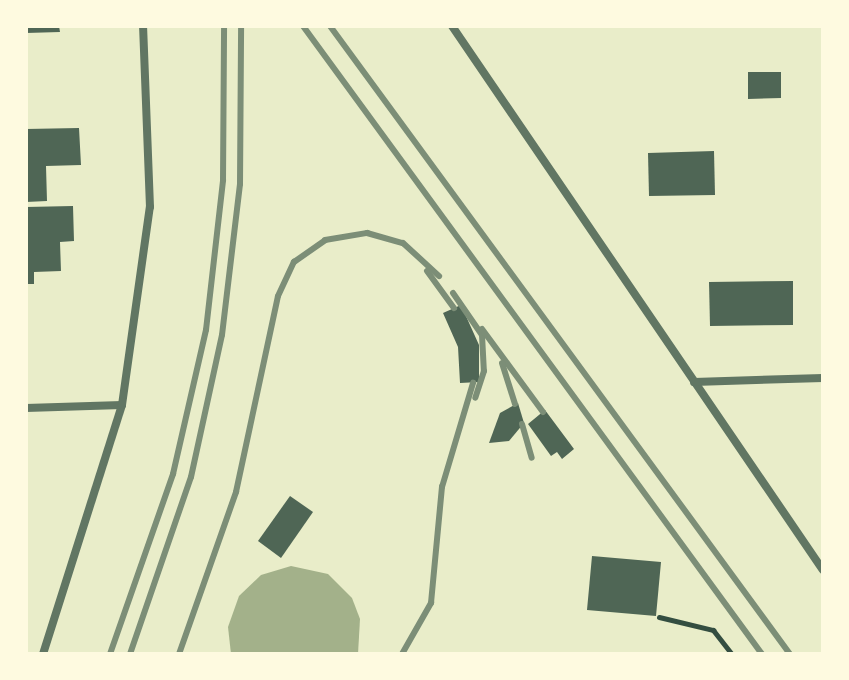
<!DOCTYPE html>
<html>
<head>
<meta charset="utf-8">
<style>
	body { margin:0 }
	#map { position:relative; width:849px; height:680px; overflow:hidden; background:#e9edc9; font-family:Rubik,sans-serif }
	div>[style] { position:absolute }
	.water>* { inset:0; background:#a3b18a }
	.building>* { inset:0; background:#4f6655 }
	.path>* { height:5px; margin:-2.5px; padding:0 2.5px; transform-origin:2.5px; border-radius:2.5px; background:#344e41 }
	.minor>* { height:8px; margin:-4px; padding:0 4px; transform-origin:4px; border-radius:4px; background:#617663 }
	.rail>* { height:6px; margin:-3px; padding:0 3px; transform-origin:3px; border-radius:3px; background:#7c8e77 }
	span { translate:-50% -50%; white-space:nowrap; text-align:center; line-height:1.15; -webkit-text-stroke:6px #fefae0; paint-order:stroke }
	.frame { position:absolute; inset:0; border:28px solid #fefae0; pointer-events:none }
</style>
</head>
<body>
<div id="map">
	<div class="water">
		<div style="clip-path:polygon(291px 566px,328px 574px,352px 598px,360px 619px,358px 654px,231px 654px,228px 627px,239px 596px,261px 575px)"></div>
	</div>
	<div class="building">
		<div style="clip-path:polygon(26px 26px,59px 26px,60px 32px,26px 33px)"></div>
		<div style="clip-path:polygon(748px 72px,781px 72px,781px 98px,748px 99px)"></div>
		<div style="clip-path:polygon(79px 128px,81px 165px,46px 166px,47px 201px,26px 202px,26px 129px)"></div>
		<div style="clip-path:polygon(714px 151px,715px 195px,649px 196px,648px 153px)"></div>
		<div style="clip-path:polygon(73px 206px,74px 241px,60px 242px,61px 271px,34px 272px,34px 284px,26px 284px,26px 207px)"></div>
		<div style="clip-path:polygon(793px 281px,793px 325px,710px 326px,709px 282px)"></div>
		<div style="clip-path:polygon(461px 305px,479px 345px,479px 382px,460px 383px,458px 347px,443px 313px)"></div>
		<div style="clip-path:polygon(518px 403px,524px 423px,509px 441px,489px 443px,500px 413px)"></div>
		<div style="clip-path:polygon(545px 410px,574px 449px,562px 459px,557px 452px,551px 456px,528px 424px)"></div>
		<div style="clip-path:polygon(290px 496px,313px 512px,281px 558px,258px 541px)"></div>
		<div style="clip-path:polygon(592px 556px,661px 562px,656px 616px,587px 610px)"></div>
	</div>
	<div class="path">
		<div style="left:659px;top:617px;width:56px;rotate:13.5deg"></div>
		<div style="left:713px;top:630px;width:31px;rotate:52deg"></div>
	</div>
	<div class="minor">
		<div style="left:452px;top:26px;width:658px;rotate:55.71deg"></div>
		<div style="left:694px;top:382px;width:129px;rotate:-1.8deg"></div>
		<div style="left:26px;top:408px;width:96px;rotate:-1.8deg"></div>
		<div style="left:43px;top:654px;width:261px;rotate:-72.4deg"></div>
		<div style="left:122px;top:405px;width:200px;rotate:-82deg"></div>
		<div style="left:150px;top:207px;width:181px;rotate:-92.2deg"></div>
	</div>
	<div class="rail">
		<div style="left:303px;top:26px;width:778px;rotate:53.84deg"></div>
		<div style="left:330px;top:26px;width:778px;rotate:53.78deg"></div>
		<div style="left:427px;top:271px;width:46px;rotate:53.9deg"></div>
		<div style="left:453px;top:293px;width:51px;rotate:55.4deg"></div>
		<div style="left:482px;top:335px;width:36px;rotate:87deg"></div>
		<div style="left:484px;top:371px;width:28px;rotate:108deg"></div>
		<div style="left:482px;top:329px;width:103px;rotate:53.7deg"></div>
		<div style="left:502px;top:363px;width:43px;rotate:72.4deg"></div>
		<div style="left:522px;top:424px;width:35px;rotate:74deg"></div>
		<div style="left:110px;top:654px;width:191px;rotate:-70.7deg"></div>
		<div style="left:173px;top:474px;width:148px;rotate:-77.1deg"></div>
		<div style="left:206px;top:330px;width:151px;rotate:-83.5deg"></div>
		<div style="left:223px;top:180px;width:154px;rotate:-89.6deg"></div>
		<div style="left:130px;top:654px;width:187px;rotate:-71deg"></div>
		<div style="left:191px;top:477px;width:145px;rotate:-77.7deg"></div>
		<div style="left:222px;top:335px;width:152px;rotate:-83.2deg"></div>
		<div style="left:240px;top:184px;width:158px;rotate:-89.6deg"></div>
		<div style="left:179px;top:654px;width:172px;rotate:-70.6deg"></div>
		<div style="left:236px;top:492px;width:200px;rotate:-77.9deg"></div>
		<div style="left:278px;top:296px;width:38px;rotate:-65deg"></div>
		<div style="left:294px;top:262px;width:38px;rotate:-35deg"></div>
		<div style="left:325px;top:240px;width:43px;rotate:-9.5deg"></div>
		<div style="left:367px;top:233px;width:37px;rotate:16deg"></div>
		<div style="left:403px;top:243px;width:49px;rotate:42.5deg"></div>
		<div style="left:402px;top:654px;width:59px;rotate:-60.4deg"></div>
		<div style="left:431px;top:603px;width:117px;rotate:-84.6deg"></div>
		<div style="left:442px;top:487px;width:109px;rotate:-73.4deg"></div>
	</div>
	<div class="frame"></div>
</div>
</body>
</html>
